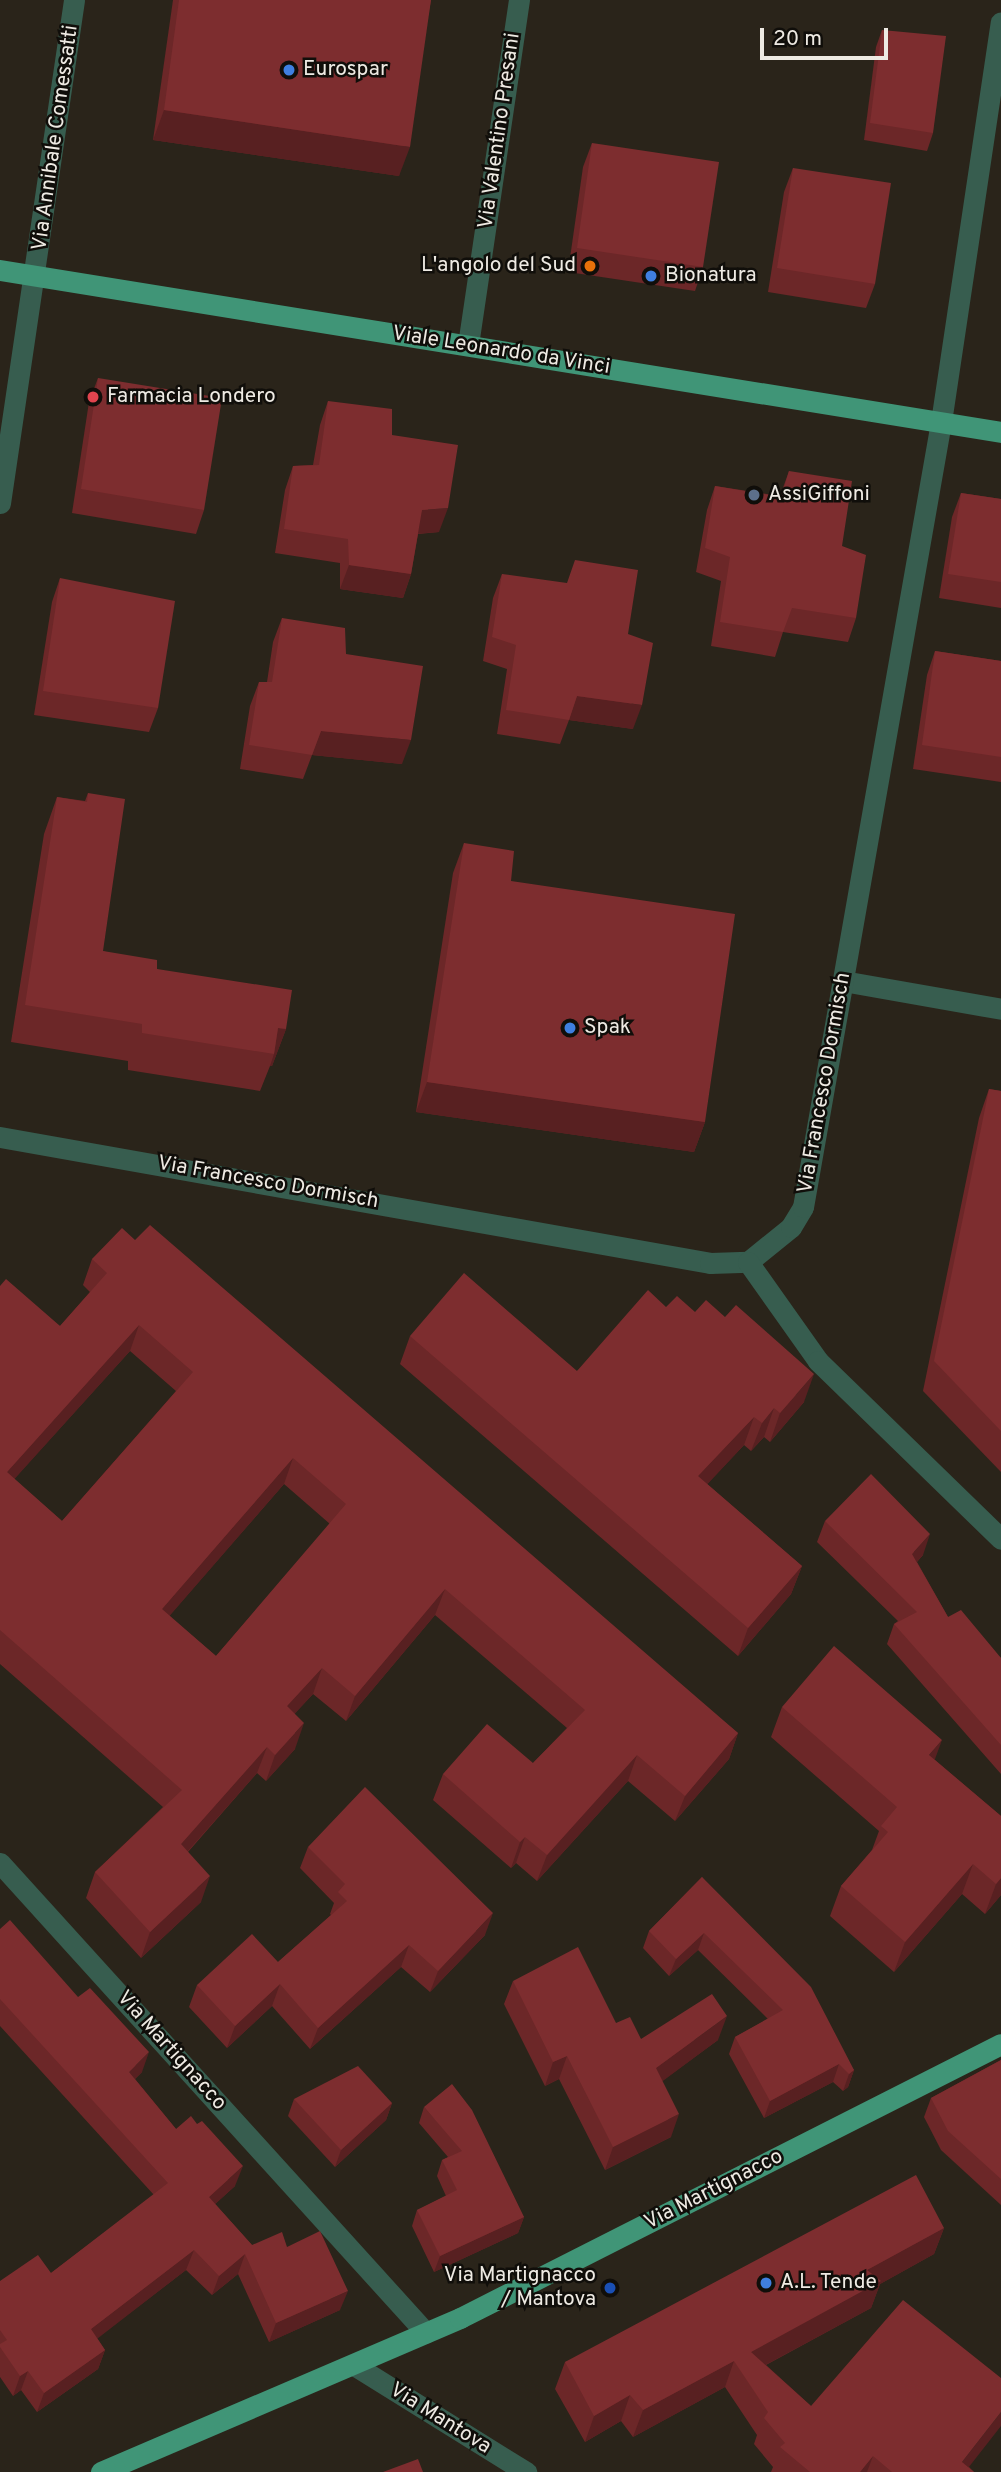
<!DOCTYPE html>
<html>
<head>
<meta charset="utf-8">
<style>
	body { margin:0 }
	#map { position:relative; width:1001px; height:2472px; overflow:hidden; background:#2a241a; font-family:Overpass,sans-serif }
	div>[style] { position:absolute }
	.minor>* { height:21px; margin:-10.5px; padding:0 10.5px; transform-origin:10.5px; border-radius:10.5px; background:#375d4f }
	.major>* { height:21px; margin:-10.5px; padding:0 10.5px; transform-origin:10.5px; border-radius:10.5px; background:#409577 }
	.wall>* { inset:0; background:#6c2728 }
	.shaded-wall>* { inset:0; background:#582021 }
	.building>* { inset:0; background:#7d2d2f }
	.dots>* { width:19px; height:19px; translate:-50% -50%; box-sizing:border-box; border:4px solid #100e0a; border-radius:50% }
	span { translate:-50% -50%; white-space:nowrap; text-align:center; line-height:1.15; -webkit-text-stroke:5px #100e0a; paint-order:stroke }
	.poi-label { font-size:21px; color:#eeeae3 }
	.left { translate:0 -50%; text-align:left }
	.right { translate:-100% -50%; text-align:right }
	.street-label { font-size:21px; color:#eeeae3 }
	.scale { position:absolute; left:760px; top:28px; width:128px; height:32px; box-sizing:border-box; border:4px solid #eeeae3; border-top:0; padding-left:9px; font-size:21px; line-height:24px; white-space:nowrap; color:#eeeae3; -webkit-text-stroke:5px #100e0a; paint-order:stroke }
</style>
</head>
<body>
<div id="map">
	<div class="minor">
		<div style="left:468px;top:345px;width:349px;rotate:-81.6deg"></div>
		<div style="left:0;top:503px;width:508px;rotate:-81.63deg"></div>
		<div style="left:843px;top:981px;width:160px;rotate:10deg"></div>
		<div style="left:0;top:1137px;width:721px;rotate:10.06deg"></div>
		<div style="left:710px;top:1263px;width:38px;rotate:-2deg"></div>
		<div style="left:748px;top:1262px;width:55px;rotate:-39.1deg"></div>
		<div style="left:791px;top:1227px;width:23px;rotate:-59deg"></div>
		<div style="left:803px;top:1207px;width:797px;rotate:-80.03deg"></div>
		<div style="left:941px;top:422px;width:404px;rotate:-81.5deg"></div>
		<div style="left:748px;top:1262px;width:121px;rotate:54.7deg"></div>
		<div style="left:818px;top:1361px;width:255px;rotate:44.2deg"></div>
		<div style="left:0;top:1863px;width:634px;rotate:47.81deg"></div>
		<div style="left:354px;top:2365px;width:203px;rotate:31.9deg"></div>
	</div>
	<div class="major">
		<div style="left:0;top:270px;width:1014px;rotate:9.19deg"></div>
		<div style="left:101px;top:2472px;width:391px;rotate:-23.2deg"></div>
		<div style="left:460px;top:2318px;width:606px;rotate:-26.86deg"></div>
	</div>
	<div class="wall">
		<div style="clip-path:polygon(173px 0,431px 0,399px 176px,153px 140px)"></div>
		<div style="clip-path:polygon(882px 30px,933px 133px,927px 151px,864px 140px,876px 47px)"></div>
		<div style="clip-path:polygon(592px 143px,703px 267px,695px 291px,568px 272px,583px 167px)"></div>
		<div style="clip-path:polygon(793px 168px,875px 284px,866px 308px,768px 292px,784px 192px)"></div>
		<div style="clip-path:polygon(98px 378px,204px 510px,196px 534px,72px 513px,89px 402px)"></div>
		<div style="clip-path:polygon(328px 401px,392px 435px,439px 532px,418px 534px,411px 574px,403px 598px,340px 589px,340px 563px,275px 553px,285px 490px,293px 466px,313px 465px,320px 425px)"></div>
		<div style="clip-path:polygon(789px 471px,842px 546px,856px 618px,848px 642px,783px 632px,775px 657px,711px 646px,721px 581px,696px 572px,707px 510px,715px 486px,780px 496px)"></div>
		<div style="clip-path:polygon(961px 493px,1001px 499px,1001px 608px,939px 598px,952px 517px)"></div>
		<div style="clip-path:polygon(502px 574px,628px 634px,633px 729px,569px 720px,560px 744px,497px 734px,507px 669px,483px 661px,493px 598px)"></div>
		<div style="clip-path:polygon(60px 578px,158px 708px,149px 732px,34px 715px,52px 602px)"></div>
		<div style="clip-path:polygon(282px 618px,346px 654px,402px 764px,312px 755px,303px 779px,240px 769px,250px 706px,259px 682px,267px 682px,273px 642px)"></div>
		<div style="clip-path:polygon(935px 651px,1001px 661px,1001px 782px,913px 769px,927px 675px)"></div>
		<div style="clip-path:polygon(88px 793px,103px 951px,157px 969px,286px 1029px,272px 1066px,270px 1066px,260px 1091px,128px 1070px,128px 1061px,11px 1042px,44px 834px,57px 797px,85px 801px)"></div>
		<div style="clip-path:polygon(464px 843px,511px 881px,705px 1122px,694px 1152px,416px 1112px,453px 873px)"></div>
		<div style="clip-path:polygon(989px 1089px,1001px 1091px,1001px 1472px,923px 1391px,979px 1118px)"></div>
		<div style="clip-path:polygon(evenodd,135px 1240px,738px 1733px,729px 1759px,675px 1821px,628px 1781px,537px 1881px,516px 1863px,511px 1868px,433px 1800px,443px 1774px,533px 1763px,567px 1728px,435px 1615px,346px 1721px,313px 1694px,295px 1713px,295px 1749px,266px 1781px,257px 1773px,188px 1852px,201px 1902px,141px 1958px,86px 1898px,95px 1872px,163px 1807px,0 1664px,0 1286px,60px 1326px,90px 1292px,83px 1285px,92px 1259px,135px 1240px,130px 1351px,176px 1391px,62px 1521px,14px 1479px,130px 1351px,135px 1240px,284px 1484px,330px 1524px,216px 1656px,169px 1616px,284px 1484px)"></div>
		<div style="clip-path:polygon(666px 1307px,695px 1312px,804px 1402px,770px 1442px,764px 1437px,751px 1451px,744px 1445px,707px 1484px,802px 1566px,791px 1594px,738px 1656px,400px 1364px,410px 1336px,577px 1371px)"></div>
		<div style="clip-path:polygon(825px 1521px,923px 1555px,917px 1562px,948px 1617px,1001px 1658px,1001px 1774px,887px 1644px,894px 1624px,898px 1621px,817px 1542px)"></div>
		<div style="clip-path:polygon(782px 1707px,935px 1760px,1001px 1816px,1001px 1895px,985px 1914px,962px 1894px,894px 1972px,830px 1916px,841px 1886px,872px 1850px,879px 1831px,771px 1737px)"></div>
		<div style="clip-path:polygon(308px 1847px,485px 1935px,430px 1992px,401px 1967px,310px 2049px,272px 2006px,227px 2048px,189px 2007px,197px 1985px,278px 1962px,331px 1915px,330px 1914px,334px 1903px,300px 1868px)"></div>
		<div style="clip-path:polygon(702px 1877px,854px 2070px,848px 2087px,843px 2091px,833px 2082px,764px 2118px,729px 2054px,735px 2037px,768px 2019px,698px 1950px,669px 1976px,643px 1948px,649px 1931px)"></div>
		<div style="clip-path:polygon(0 1929px,142px 2072px,135px 2079px,176px 2129px,235px 2186px,215px 2204px,252px 2245px,287px 2247px,340px 2310px,269px 2342px,238px 2274px,212px 2295px,186px 2270px,97px 2338px,105px 2350px,98px 2369px,37px 2412px,21px 2390px,13px 2396px,0 2377px,0 2281px,51px 2273px,154px 2195px,0 2026px)"></div>
		<div style="clip-path:polygon(513px 1981px,616px 2023px,641px 2039px,718px 2040px,662px 2081px,671px 2137px,605px 2170px,559px 2079px,545px 2086px,504px 2004px)"></div>
		<div style="clip-path:polygon(1001px 2060px,1001px 2205px,941px 2150px,924px 2117px,931px 2098px)"></div>
		<div style="clip-path:polygon(294px 2099px,392px 2103px,386px 2120px,335px 2167px,288px 2116px)"></div>
		<div style="clip-path:polygon(424px 2107px,524px 2217px,518px 2233px,434px 2272px,412px 2226px,417px 2210px,446px 2196px,437px 2176px,442px 2160px,448px 2157px,419px 2123px)"></div>
		<div style="clip-path:polygon(944px 2228px,934px 2254px,880px 2284px,871px 2308px,766px 2365px,811px 2406px,969px 2467px,974px 2472px,771px 2472px,773px 2467px,754px 2444px,757px 2435px,725px 2387px,633px 2437px,621px 2421px,585px 2442px,555px 2389px,565px 2362px)"></div>
	</div>
	<div class="shaded-wall">
		<div style="clip-path:polygon(164px 110px,410px 147px,399px 176px,153px 140px)"></div>
		<div style="clip-path:polygon(448px 508px,439px 532px,413px 534px,422px 510px)"></div>
		<div style="clip-path:polygon(349px 565px,411px 574px,403px 598px,340px 589px)"></div>
		<div style="clip-path:polygon(577px 696px,642px 705px,633px 729px,569px 720px)"></div>
		<div style="clip-path:polygon(321px 731px,411px 740px,402px 764px,312px 755px)"></div>
		<div style="clip-path:polygon(278px 1028px,286px 1029px,272px 1066px,270px 1066px,274px 1054px)"></div>
		<div style="clip-path:polygon(427px 1082px,705px 1122px,694px 1152px,416px 1112px)"></div>
		<div style="clip-path:polygon(139px 1325px,130px 1351px,0 1495px,7px 1472px)"></div>
		<div style="clip-path:polygon(814px 1374px,804px 1402px,770px 1442px,780px 1413px)"></div>
		<div style="clip-path:polygon(774px 1408px,764px 1437px,751px 1451px,762px 1423px)"></div>
		<div style="clip-path:polygon(754px 1417px,744px 1445px,688px 1505px,698px 1476px)"></div>
		<div style="clip-path:polygon(293px 1458px,284px 1484px,153px 1635px,162px 1609px)"></div>
		<div style="clip-path:polygon(930px 1534px,923px 1555px,905px 1575px,912px 1554px)"></div>
		<div style="clip-path:polygon(802px 1566px,791px 1594px,738px 1656px,748px 1628px)"></div>
		<div style="clip-path:polygon(445px 1589px,435px 1615px,346px 1721px,355px 1696px)"></div>
		<div style="clip-path:polygon(322px 1668px,313px 1694px,278px 1732px,287px 1706px)"></div>
		<div style="clip-path:polygon(304px 1723px,295px 1749px,266px 1781px,275px 1755px)"></div>
		<div style="clip-path:polygon(738px 1733px,729px 1759px,675px 1821px,685px 1796px)"></div>
		<div style="clip-path:polygon(942px 1740px,931px 1770px,929px 1755px)"></div>
		<div style="clip-path:polygon(267px 1747px,257px 1773px,171px 1870px,181px 1844px)"></div>
		<div style="clip-path:polygon(637px 1755px,628px 1781px,537px 1881px,547px 1855px)"></div>
		<div style="clip-path:polygon(525px 1837px,516px 1863px,511px 1868px,520px 1842px)"></div>
		<div style="clip-path:polygon(973px 1864px,962px 1894px,894px 1972px,905px 1942px)"></div>
		<div style="clip-path:polygon(210px 1876px,201px 1902px,141px 1958px,150px 1932px)"></div>
		<div style="clip-path:polygon(1001px 1878px,1001px 1895px,985px 1914px,996px 1884px)"></div>
		<div style="clip-path:polygon(493px 1913px,485px 1935px,430px 1992px,438px 1971px)"></div>
		<div style="clip-path:polygon(704px 1933px,698px 1950px,669px 1976px,676px 1959px)"></div>
		<div style="clip-path:polygon(409px 1945px,401px 1967px,310px 2049px,318px 2028px)"></div>
		<div style="clip-path:polygon(280px 1984px,272px 2006px,227px 2048px,235px 2026px)"></div>
		<div style="clip-path:polygon(727px 2016px,718px 2040px,648px 2092px,656px 2068px)"></div>
		<div style="clip-path:polygon(149px 2052px,142px 2072px,121px 2091px,129px 2072px)"></div>
		<div style="clip-path:polygon(567px 2056px,559px 2079px,545px 2086px,553px 2062px)"></div>
		<div style="clip-path:polygon(839px 2064px,833px 2082px,764px 2118px,770px 2101px)"></div>
		<div style="clip-path:polygon(854px 2070px,848px 2087px,843px 2091px,849px 2074px)"></div>
		<div style="clip-path:polygon(392px 2103px,386px 2120px,335px 2167px,341px 2150px)"></div>
		<div style="clip-path:polygon(679px 2114px,671px 2137px,605px 2170px,613px 2147px)"></div>
		<div style="clip-path:polygon(243px 2166px,235px 2186px,202px 2216px,209px 2197px)"></div>
		<div style="clip-path:polygon(524px 2217px,518px 2233px,434px 2272px,440px 2256px)"></div>
		<div style="clip-path:polygon(944px 2228px,934px 2254px,880px 2284px,871px 2308px,745px 2376px,751px 2352px,867px 2270px)"></div>
		<div style="clip-path:polygon(194px 2250px,186px 2270px,84px 2349px,91px 2329px)"></div>
		<div style="clip-path:polygon(245px 2254px,238px 2274px,212px 2295px,219px 2276px)"></div>
		<div style="clip-path:polygon(348px 2291px,340px 2310px,269px 2342px,276px 2323px)"></div>
		<div style="clip-path:polygon(105px 2350px,98px 2369px,37px 2412px,44px 2393px)"></div>
		<div style="clip-path:polygon(734px 2361px,725px 2387px,633px 2437px,643px 2410px)"></div>
		<div style="clip-path:polygon(28px 2371px,21px 2390px,13px 2396px,20px 2376px)"></div>
		<div style="clip-path:polygon(630px 2395px,621px 2421px,585px 2442px,594px 2416px)"></div>
		<div style="clip-path:polygon(1001px 2412px,1001px 2426px,965px 2472px,962px 2462px)"></div>
		<div style="clip-path:polygon(873px 2456px,867px 2472px,860px 2472px)"></div>
	</div>
	<div class="building">
		<div style="clip-path:polygon(179px 0,431px 0,410px 147px,164px 110px)"></div>
		<div style="clip-path:polygon(882px 30px,946px 36px,933px 133px,870px 123px)"></div>
		<div style="clip-path:polygon(592px 143px,719px 162px,703px 267px,577px 248px)"></div>
		<div style="clip-path:polygon(793px 168px,891px 183px,875px 284px,777px 268px)"></div>
		<div style="clip-path:polygon(98px 378px,222px 398px,204px 510px,81px 489px)"></div>
		<div style="clip-path:polygon(328px 401px,392px 409px,392px 435px,458px 445px,448px 508px,422px 510px,411px 574px,349px 565px,348px 539px,284px 529px,293px 466px,319px 465px)"></div>
		<div style="clip-path:polygon(789px 471px,852px 481px,842px 546px,866px 555px,856px 618px,792px 608px,783px 632px,720px 622px,730px 557px,705px 548px,715px 486px,781px 497px)"></div>
		<div style="clip-path:polygon(961px 493px,1001px 499px,1001px 582px,948px 574px)"></div>
		<div style="clip-path:polygon(575px 560px,638px 570px,628px 634px,653px 643px,642px 705px,577px 696px,569px 720px,506px 710px,516px 645px,492px 637px,502px 574px,567px 583px)"></div>
		<div style="clip-path:polygon(60px 578px,175px 601px,158px 708px,43px 691px)"></div>
		<div style="clip-path:polygon(282px 618px,345px 628px,346px 654px,423px 666px,411px 740px,321px 731px,312px 755px,249px 745px,259px 682px,272px 682px)"></div>
		<div style="clip-path:polygon(935px 651px,1001px 661px,1001px 757px,922px 745px)"></div>
		<div style="clip-path:polygon(88px 793px,125px 799px,103px 951px,157px 960px,157px 969px,292px 990px,286px 1029px,278px 1028px,274px 1054px,142px 1033px,142px 1024px,25px 1005px,57px 797px,87px 802px)"></div>
		<div style="clip-path:polygon(464px 843px,514px 851px,511px 881px,735px 914px,705px 1122px,427px 1082px)"></div>
		<div style="clip-path:polygon(989px 1089px,1001px 1091px,1001px 1431px,934px 1361px)"></div>
		<div style="clip-path:polygon(evenodd,150px 1225px,738px 1733px,685px 1796px,637px 1755px,547px 1855px,525px 1837px,520px 1842px,443px 1774px,487px 1724px,533px 1763px,585px 1710px,445px 1589px,355px 1696px,322px 1668px,287px 1706px,304px 1723px,275px 1755px,267px 1747px,181px 1844px,210px 1876px,150px 1932px,95px 1872px,182px 1790px,0 1630px,0 1286px,6px 1279px,60px 1326px,107px 1273px,92px 1259px,122px 1228px,135px 1240px,150px 1225px,139px 1325px,193px 1372px,62px 1521px,7px 1472px,139px 1325px,150px 1225px,293px 1458px,346px 1504px,216px 1656px,162px 1609px,293px 1458px)"></div>
		<div style="clip-path:polygon(464px 1273px,577px 1371px,648px 1290px,666px 1307px,677px 1296px,695px 1312px,706px 1300px,725px 1317px,736px 1305px,814px 1374px,780px 1413px,774px 1408px,762px 1423px,754px 1417px,698px 1476px,802px 1566px,748px 1628px,410px 1336px)"></div>
		<div style="clip-path:polygon(871px 1474px,930px 1534px,912px 1554px,948px 1617px,961px 1610px,1001px 1658px,1001px 1745px,894px 1624px,917px 1612px,825px 1521px)"></div>
		<div style="clip-path:polygon(834px 1646px,942px 1740px,929px 1755px,1001px 1816px,1001px 1878px,996px 1884px,973px 1864px,905px 1942px,841px 1886px,888px 1832px,881px 1826px,897px 1807px,782px 1707px)"></div>
		<div style="clip-path:polygon(365px 1787px,493px 1913px,438px 1971px,409px 1945px,318px 2028px,280px 1984px,235px 2026px,197px 1985px,252px 1934px,278px 1962px,347px 1901px,338px 1892px,345px 1884px,308px 1847px)"></div>
		<div style="clip-path:polygon(702px 1877px,811px 1987px,854px 2070px,849px 2074px,839px 2064px,770px 2101px,735px 2037px,783px 2010px,704px 1933px,676px 1959px,649px 1931px)"></div>
		<div style="clip-path:polygon(10px 1920px,78px 1997px,90px 1988px,149px 2052px,129px 2072px,176px 2129px,191px 2116px,197px 2124px,202px 2121px,243px 2166px,209px 2197px,252px 2245px,282px 2232px,287px 2247px,320px 2231px,348px 2291px,276px 2323px,245px 2254px,219px 2276px,194px 2250px,91px 2329px,105px 2350px,44px 2393px,28px 2371px,20px 2376px,0 2347px,0 2344px,7px 2340px,0 2330px,0 2281px,38px 2255px,51px 2273px,168px 2183px,0 1999px,0 1929px)"></div>
		<div style="clip-path:polygon(578px 1947px,616px 2023px,630px 2017px,641px 2039px,712px 1994px,727px 2016px,656px 2068px,679px 2114px,613px 2147px,567px 2056px,553px 2062px,513px 1981px)"></div>
		<div style="clip-path:polygon(1001px 2060px,1001px 2179px,948px 2131px,931px 2098px)"></div>
		<div style="clip-path:polygon(358px 2066px,392px 2103px,341px 2150px,294px 2099px)"></div>
		<div style="clip-path:polygon(452px 2084px,472px 2110px,524px 2217px,440px 2256px,417px 2210px,457px 2190px,442px 2160px,462px 2151px,424px 2107px)"></div>
		<div style="clip-path:polygon(916px 2175px,944px 2228px,867px 2270px,881px 2281px,751px 2352px,811px 2406px,903px 2300px,1001px 2378px,1001px 2412px,962px 2462px,974px 2472px,892px 2472px,873px 2456px,860px 2472px,810px 2472px,780px 2447px,785px 2443px,764px 2418px,768px 2412px,734px 2361px,643px 2410px,630px 2395px,594px 2416px,565px 2362px)"></div>
		<div style="clip-path:polygon(418px 2459px,423px 2472px,383px 2472px)"></div>
	</div>
	<div class="dots">
		<div style="left:289px;top:70px;background:#3f7fe0"></div>
		<div style="left:590px;top:266px;background:#e8710a"></div>
		<div style="left:651px;top:276px;background:#3f7fe0"></div>
		<div style="left:93px;top:397px;background:#e0444e"></div>
		<div style="left:754px;top:495px;background:#5c6f8a"></div>
		<div style="left:570px;top:1028px;background:#3f7fe0"></div>
		<div style="left:766px;top:2283px;background:#3f7fe0"></div>
		<div style="left:610px;top:2288px;background:#1a4fb4"></div>
	</div>
	<div class="poi-label">
		<span class="left" style="left:303px;top:70px">Eurospar</span>
		<span class="right" style="left:576px;top:266px">L'angolo del Sud</span>
		<span class="left" style="left:665px;top:276px">Bionatura</span>
		<span class="left" style="left:107px;top:397px">Farmacia Londero</span>
		<span class="left" style="left:768px;top:495px">AssiGiffoni</span>
		<span class="left" style="left:584px;top:1028px">Spak</span>
		<span class="right" style="left:596px;top:2288px">Via Martignacco<br>/ Mantova</span>
		<span class="left" style="left:780px;top:2283px">A.L. Tende</span>
	</div>
	<div class="street-label">
		<span style="left:500px;top:131px;rotate:-82deg">Via Valentino Presani</span>
		<span style="left:56px;top:138px;rotate:-82deg">Via Annibale Comessatti</span>
		<span style="left:501px;top:351px;rotate:9deg">Viale Leonardo da Vinci</span>
		<span style="left:825px;top:1083px;rotate:-80deg">Via Francesco Dormisch</span>
		<span style="left:268px;top:1183px;rotate:10deg">Via Francesco Dormisch</span>
		<span style="left:171px;top:2051px;rotate:48deg">Via Martignacco</span>
		<span style="left:714px;top:2190px;rotate:-27deg">Via Martignacco</span>
		<span style="left:440px;top:2419px;rotate:32deg">Via Mantova</span>
	</div>
	<div class="scale">20 m</div>
</div>
</body>
</html>
